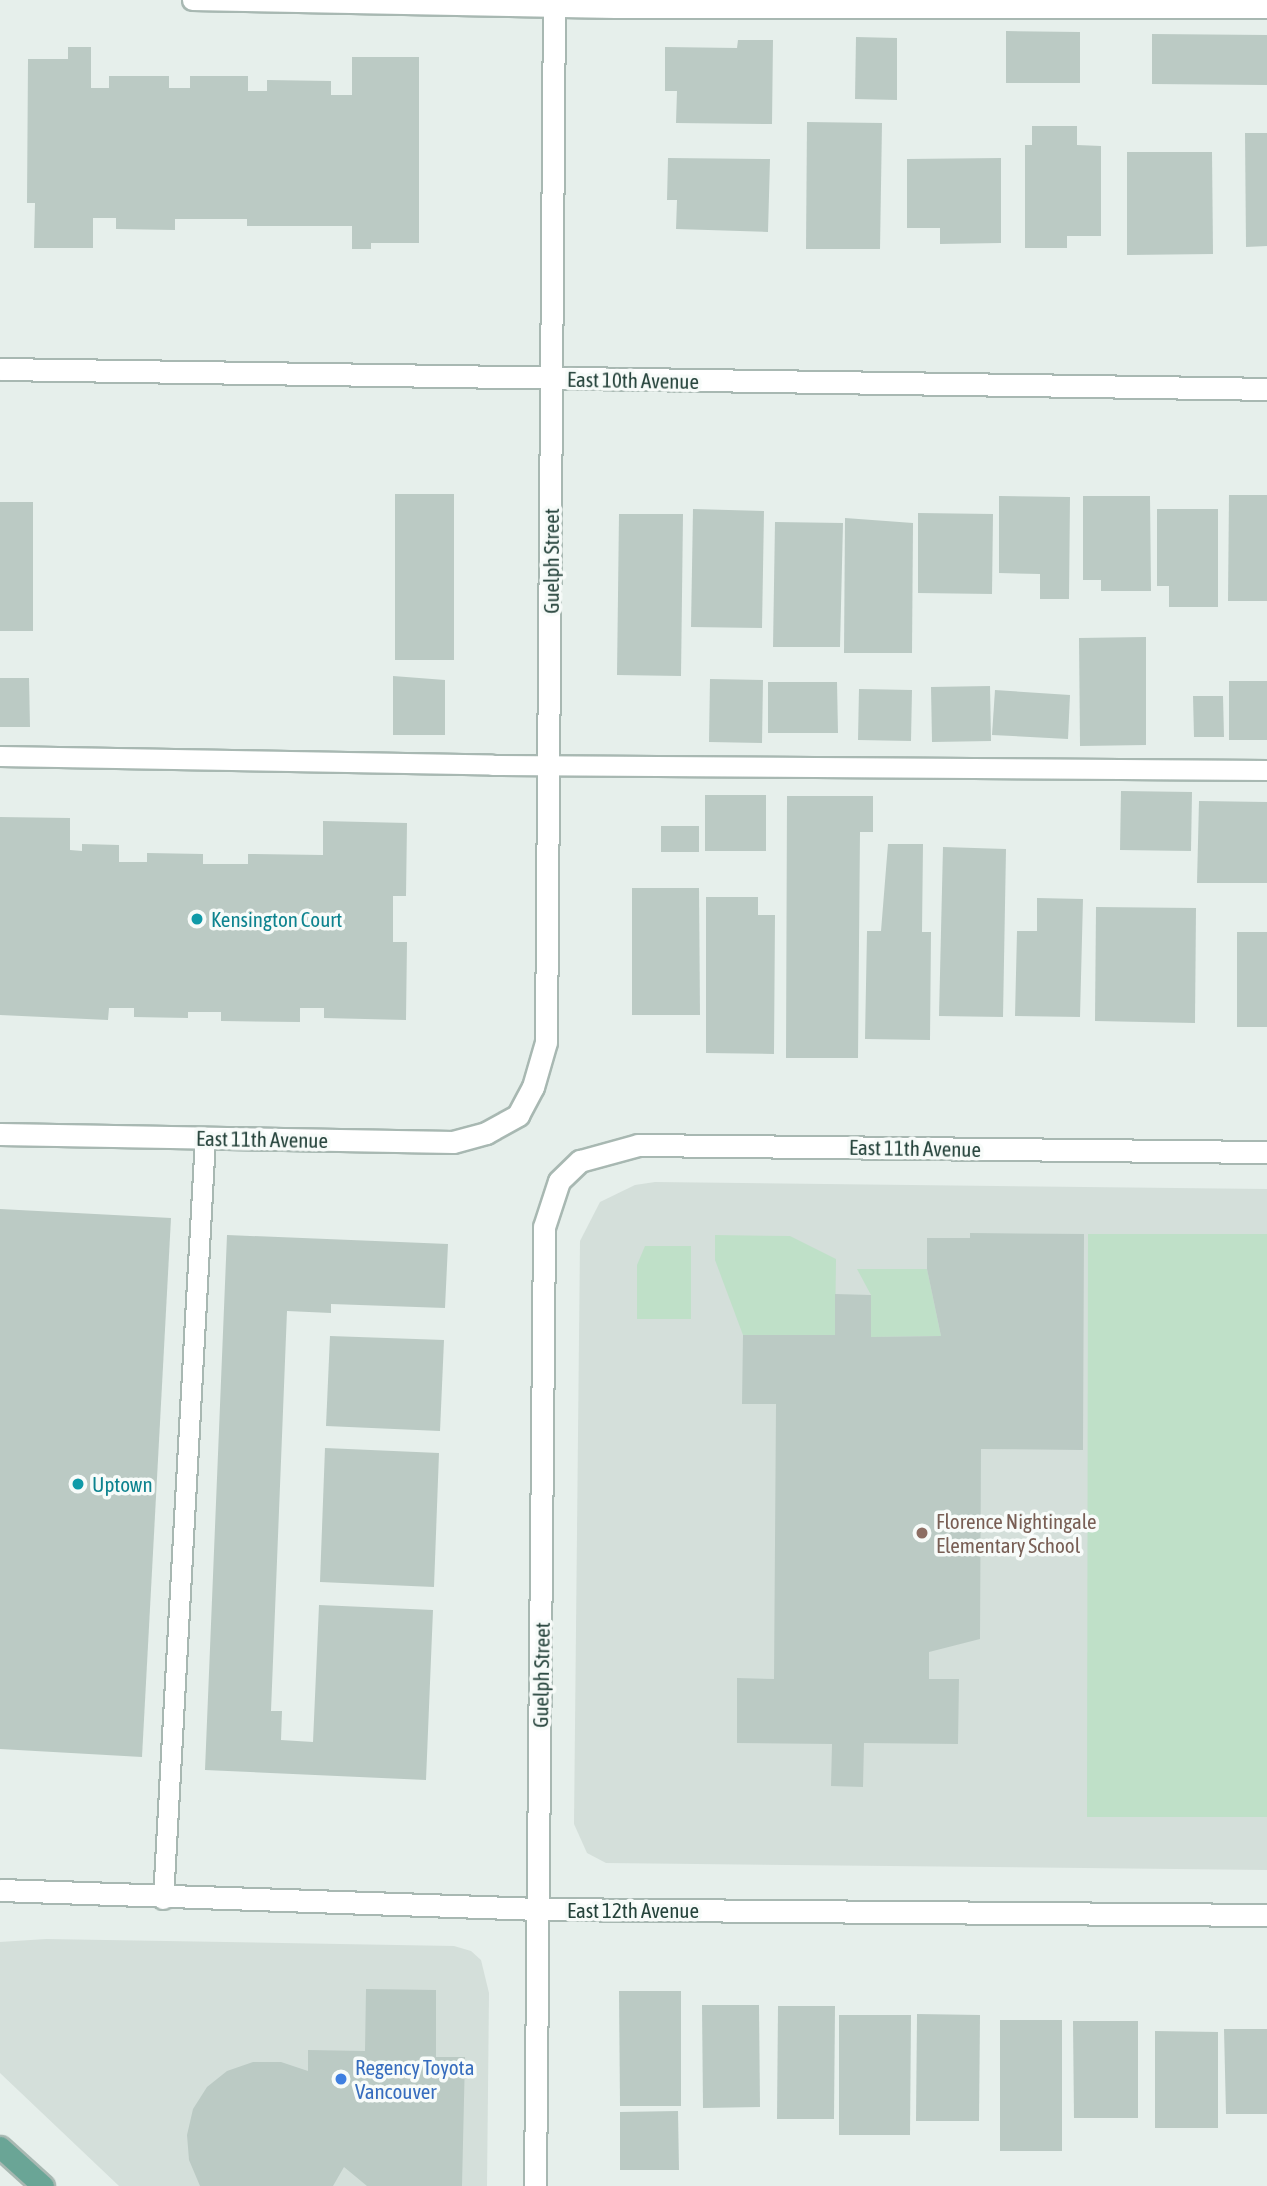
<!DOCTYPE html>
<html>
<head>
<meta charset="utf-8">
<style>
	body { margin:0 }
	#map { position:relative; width:1267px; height:2186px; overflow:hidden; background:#e6efeb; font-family:"Asap Condensed",sans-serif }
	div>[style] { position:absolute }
	.built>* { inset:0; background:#d4dfda }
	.green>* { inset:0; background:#bfe0c8 }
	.building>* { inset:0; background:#bbcac4 }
	.roads { filter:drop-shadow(2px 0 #a8b8b2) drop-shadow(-2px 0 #a8b8b2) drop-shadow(0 2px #a8b8b2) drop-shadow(0 -2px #a8b8b2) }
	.lane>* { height:19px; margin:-9.5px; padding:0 9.5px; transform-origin:9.5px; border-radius:9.5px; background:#fff }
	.street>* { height:21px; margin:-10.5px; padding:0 10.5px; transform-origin:10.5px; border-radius:10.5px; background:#fff }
	.secondary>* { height:21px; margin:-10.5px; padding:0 10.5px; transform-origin:10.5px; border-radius:10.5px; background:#fff }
	.primary>* { height:21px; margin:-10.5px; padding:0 10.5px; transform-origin:10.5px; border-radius:10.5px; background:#6aa596 }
	.dots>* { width:19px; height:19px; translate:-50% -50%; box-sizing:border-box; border:4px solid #f7fbf9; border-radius:50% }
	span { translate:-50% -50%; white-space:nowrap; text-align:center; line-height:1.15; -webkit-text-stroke:7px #f7fbf9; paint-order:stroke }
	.street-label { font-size:21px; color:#24423a }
	.culture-label { font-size:21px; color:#0d838f }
	.left { translate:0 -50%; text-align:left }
	.education-label { font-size:21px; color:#785e54 }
	.shop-label { font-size:21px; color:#366cbe }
</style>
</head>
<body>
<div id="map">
	<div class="built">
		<div style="clip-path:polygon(655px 1182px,1267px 1189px,1267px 1870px,606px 1863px,587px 1853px,574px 1824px,580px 1241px,600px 1202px,635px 1185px)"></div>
		<div style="clip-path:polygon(46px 1939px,454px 1946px,471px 1951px,481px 1960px,489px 1993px,487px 2186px,119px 2186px,0 2073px,0 1942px)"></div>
	</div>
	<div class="green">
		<div style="clip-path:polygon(1088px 1234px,1267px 1234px,1267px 1817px,1087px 1817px)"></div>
		<div style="clip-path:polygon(715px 1235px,790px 1236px,836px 1259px,835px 1335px,743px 1335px,715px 1260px)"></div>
		<div style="clip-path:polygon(645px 1246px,691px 1246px,691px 1319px,637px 1319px,637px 1265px)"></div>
		<div style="clip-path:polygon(857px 1269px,927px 1269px,941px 1336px,871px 1337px,871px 1295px)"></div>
	</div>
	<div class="building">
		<div style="clip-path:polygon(1006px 31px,1080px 32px,1080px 83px,1006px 83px)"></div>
		<div style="clip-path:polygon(1152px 34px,1267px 35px,1267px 85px,1152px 84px)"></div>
		<div style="clip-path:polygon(856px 37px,897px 38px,897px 100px,855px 99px)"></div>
		<div style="clip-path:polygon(738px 40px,773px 40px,772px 124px,676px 123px,677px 91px,665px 91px,665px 47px,737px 48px)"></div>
		<div style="clip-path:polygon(68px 47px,91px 47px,91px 88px,109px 88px,109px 76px,169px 76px,169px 88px,190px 88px,190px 76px,248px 76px,248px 91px,267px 91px,267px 80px,331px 81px,331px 95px,352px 95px,352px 57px,419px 57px,419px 243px,371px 243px,371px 249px,352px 249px,352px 226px,247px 226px,247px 219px,175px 219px,175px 230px,116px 229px,116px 218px,93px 218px,93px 248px,34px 248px,35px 203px,27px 203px,28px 59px,68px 59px)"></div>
		<div style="clip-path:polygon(807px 122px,882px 123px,880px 249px,806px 249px)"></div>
		<div style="clip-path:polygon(1032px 126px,1077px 126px,1077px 145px,1101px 146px,1101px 236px,1067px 236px,1067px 248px,1025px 248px,1025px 145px,1032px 145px)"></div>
		<div style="clip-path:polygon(1245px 133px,1267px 133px,1267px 246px,1246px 247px)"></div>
		<div style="clip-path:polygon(1127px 152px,1212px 152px,1213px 254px,1127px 255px)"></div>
		<div style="clip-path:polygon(668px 158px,770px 159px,768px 232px,676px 229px,677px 200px,667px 200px)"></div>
		<div style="clip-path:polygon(1001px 158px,1001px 243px,940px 244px,940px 228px,907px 228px,907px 159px)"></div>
		<div style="clip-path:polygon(395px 494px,454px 494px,454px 660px,395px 660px)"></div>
		<div style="clip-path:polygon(1229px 495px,1267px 495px,1267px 601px,1228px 601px)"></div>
		<div style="clip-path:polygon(999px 496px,1070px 497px,1069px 599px,1040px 599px,1040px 574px,999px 573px)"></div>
		<div style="clip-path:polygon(1083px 496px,1150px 496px,1151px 591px,1101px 591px,1101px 580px,1083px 580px)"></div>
		<div style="clip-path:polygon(0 502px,33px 502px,33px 631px,0 631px)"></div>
		<div style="clip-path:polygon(693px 509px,764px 511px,762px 628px,691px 627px)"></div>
		<div style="clip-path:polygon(1157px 509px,1218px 509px,1218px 607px,1169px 607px,1169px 586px,1157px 586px)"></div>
		<div style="clip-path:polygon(918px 513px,993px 514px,992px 594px,918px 593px)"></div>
		<div style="clip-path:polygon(619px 514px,683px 514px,681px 676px,617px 675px)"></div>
		<div style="clip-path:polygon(845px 518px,913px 523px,912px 653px,844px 653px)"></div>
		<div style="clip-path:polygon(775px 522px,843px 523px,840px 647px,773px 647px)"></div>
		<div style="clip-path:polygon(1146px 637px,1146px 745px,1080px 746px,1079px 638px)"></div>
		<div style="clip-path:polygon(393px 676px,445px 680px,445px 735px,393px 735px)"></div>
		<div style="clip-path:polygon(0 678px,29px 678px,30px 727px,0 727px)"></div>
		<div style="clip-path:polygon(710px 679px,763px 680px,762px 743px,709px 742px)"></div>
		<div style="clip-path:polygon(1229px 681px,1267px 681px,1267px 740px,1229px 740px)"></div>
		<div style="clip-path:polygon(768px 682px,837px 682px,838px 733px,768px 733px)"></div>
		<div style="clip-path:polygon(990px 686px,991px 741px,932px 742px,931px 687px)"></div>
		<div style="clip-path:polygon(859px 689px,912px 690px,911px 741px,858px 740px)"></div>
		<div style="clip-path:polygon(995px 690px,1070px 695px,1068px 739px,992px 735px)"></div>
		<div style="clip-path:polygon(1193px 696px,1223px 696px,1224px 737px,1194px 737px)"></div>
		<div style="clip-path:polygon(1121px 791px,1192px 792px,1191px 851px,1120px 850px)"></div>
		<div style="clip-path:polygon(705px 795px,766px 795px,766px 851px,705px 851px)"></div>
		<div style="clip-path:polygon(787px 796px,873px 796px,873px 832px,860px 832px,858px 1058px,786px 1058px)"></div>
		<div style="clip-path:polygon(1199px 801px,1267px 802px,1267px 883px,1197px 883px)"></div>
		<div style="clip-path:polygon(0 817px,70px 818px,70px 850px,82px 851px,82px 844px,119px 845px,119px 862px,147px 862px,147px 853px,203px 854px,203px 864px,248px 864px,248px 854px,323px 855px,323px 821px,407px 823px,406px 896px,393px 896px,393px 942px,407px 942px,406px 1020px,324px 1018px,324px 1008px,300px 1008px,300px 1022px,221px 1021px,221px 1012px,188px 1012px,188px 1018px,134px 1017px,134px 1008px,109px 1008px,108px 1020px,0 1015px)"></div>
		<div style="clip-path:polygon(661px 826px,699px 826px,699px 852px,661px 852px)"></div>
		<div style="clip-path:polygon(888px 844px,923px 844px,922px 932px,931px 932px,930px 1040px,865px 1039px,867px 931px,881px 931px)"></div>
		<div style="clip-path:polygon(943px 847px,1006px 849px,1003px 1017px,939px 1016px)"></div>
		<div style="clip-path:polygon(632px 888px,699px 888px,700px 1015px,632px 1015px)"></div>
		<div style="clip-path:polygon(706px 897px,758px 897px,758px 915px,775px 915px,774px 1054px,706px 1053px)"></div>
		<div style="clip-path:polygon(1037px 898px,1083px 899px,1080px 1017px,1015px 1016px,1017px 931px,1037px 931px)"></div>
		<div style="clip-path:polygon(1096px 907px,1196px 908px,1195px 1023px,1095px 1021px)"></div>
		<div style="clip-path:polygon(1237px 932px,1267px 932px,1267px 1027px,1237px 1027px)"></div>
		<div style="clip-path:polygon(0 1209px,171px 1218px,142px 1757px,0 1749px)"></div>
		<div style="clip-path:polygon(970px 1233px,1084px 1234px,1083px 1450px,981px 1449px,980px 1639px,929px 1652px,929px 1679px,959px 1679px,958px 1744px,864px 1743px,863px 1787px,831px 1786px,832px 1744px,737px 1743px,737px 1678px,774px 1679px,776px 1404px,742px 1404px,743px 1335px,835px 1335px,835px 1294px,871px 1295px,871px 1337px,941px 1336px,927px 1269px,927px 1238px,970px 1238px)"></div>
		<div style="clip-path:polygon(227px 1235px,448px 1244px,445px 1308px,331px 1304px,331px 1313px,287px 1311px,271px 1711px,282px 1711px,281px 1740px,313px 1742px,319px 1605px,433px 1610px,426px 1780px,205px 1770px)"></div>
		<div style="clip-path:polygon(330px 1336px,444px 1340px,440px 1431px,326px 1426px)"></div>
		<div style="clip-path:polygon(325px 1448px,439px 1453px,434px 1587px,320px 1582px)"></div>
		<div style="clip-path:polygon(366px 1989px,436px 1990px,436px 2057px,465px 2057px,462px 2186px,367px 2186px,344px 2167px,333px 2186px,200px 2186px,189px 2160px,187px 2135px,193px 2109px,207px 2087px,227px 2071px,253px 2062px,281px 2062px,308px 2071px,308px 2050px,365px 2051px)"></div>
		<div style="clip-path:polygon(619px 1991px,681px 1991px,681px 2106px,620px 2106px)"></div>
		<div style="clip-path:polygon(702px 2005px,759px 2005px,760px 2107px,703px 2108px)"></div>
		<div style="clip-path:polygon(778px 2006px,835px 2006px,834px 2119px,777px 2119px)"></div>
		<div style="clip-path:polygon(917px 2014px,980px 2015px,979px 2121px,916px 2121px)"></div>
		<div style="clip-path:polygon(839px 2015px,911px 2015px,910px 2135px,839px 2135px)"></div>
		<div style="clip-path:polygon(1000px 2020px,1062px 2020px,1062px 2151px,1000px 2151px)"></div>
		<div style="clip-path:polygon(1073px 2021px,1138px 2021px,1138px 2118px,1074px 2118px)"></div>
		<div style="clip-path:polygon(1224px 2029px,1267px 2029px,1267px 2114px,1226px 2114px)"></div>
		<div style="clip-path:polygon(1155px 2031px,1218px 2032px,1218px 2128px,1155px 2128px)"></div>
		<div style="clip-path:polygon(678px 2111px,679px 2170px,620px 2170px,620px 2112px)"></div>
	</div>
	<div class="roads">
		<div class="lane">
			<div style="left:192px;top:0;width:423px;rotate:1.1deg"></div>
			<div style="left:615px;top:8px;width:652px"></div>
			<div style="left:0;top:756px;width:492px;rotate:1deg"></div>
			<div style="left:492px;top:765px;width:775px;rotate:0.37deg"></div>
			<div style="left:163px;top:1899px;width:762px;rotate:-86.84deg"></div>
		</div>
		<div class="street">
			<div style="left:0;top:369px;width:1267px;rotate:0.9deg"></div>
			<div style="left:0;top:1134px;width:453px;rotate:1deg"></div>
			<div style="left:453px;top:1142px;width:34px;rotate:-15deg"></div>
			<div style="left:486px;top:1133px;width:37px;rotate:-29deg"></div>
			<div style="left:518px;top:1115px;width:32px;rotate:-62deg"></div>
			<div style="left:533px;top:1087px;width:47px;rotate:-73.9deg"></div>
			<div style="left:546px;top:1042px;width:1042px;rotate:-89.56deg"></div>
			<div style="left:535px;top:2186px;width:959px;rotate:-89.46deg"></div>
			<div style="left:544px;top:1227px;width:48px;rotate:-71.9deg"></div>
			<div style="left:559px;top:1181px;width:29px;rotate:-44deg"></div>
			<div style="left:580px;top:1161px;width:60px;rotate:-15.4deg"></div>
			<div style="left:638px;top:1145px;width:629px;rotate:0.64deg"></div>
		</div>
		<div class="secondary">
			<div style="left:0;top:1890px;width:539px;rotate:2.02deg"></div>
			<div style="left:539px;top:1909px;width:728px;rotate:0.47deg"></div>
		</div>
		<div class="primary">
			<div style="left:0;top:2147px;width:58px;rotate:42.2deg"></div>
		</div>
	</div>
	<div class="dots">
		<div style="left:197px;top:919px;background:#0f9aa8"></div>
		<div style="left:78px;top:1484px;background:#0f9aa8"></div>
		<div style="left:922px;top:1533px;background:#8d6e63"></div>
		<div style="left:341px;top:2079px;background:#3f7fe0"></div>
	</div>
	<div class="street-label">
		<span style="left:633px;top:380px;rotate:1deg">East 10th Avenue</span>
		<span style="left:551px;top:561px;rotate:-90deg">Guelph Street</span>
		<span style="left:262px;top:1139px;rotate:1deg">East 11th Avenue</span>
		<span style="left:915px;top:1148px;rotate:1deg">East 11th Avenue</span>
		<span style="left:541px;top:1675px;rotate:-89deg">Guelph Street</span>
		<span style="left:633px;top:1910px">East 12th Avenue</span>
	</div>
	<div class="culture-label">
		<span class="left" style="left:211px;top:919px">Kensington Court</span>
		<span class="left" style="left:92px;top:1484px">Uptown</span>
	</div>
	<div class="education-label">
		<span class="left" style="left:936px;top:1533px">Florence Nightingale<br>Elementary School</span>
	</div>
	<div class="shop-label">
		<span class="left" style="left:355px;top:2079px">Regency Toyota<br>Vancouver</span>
	</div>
</div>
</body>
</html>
